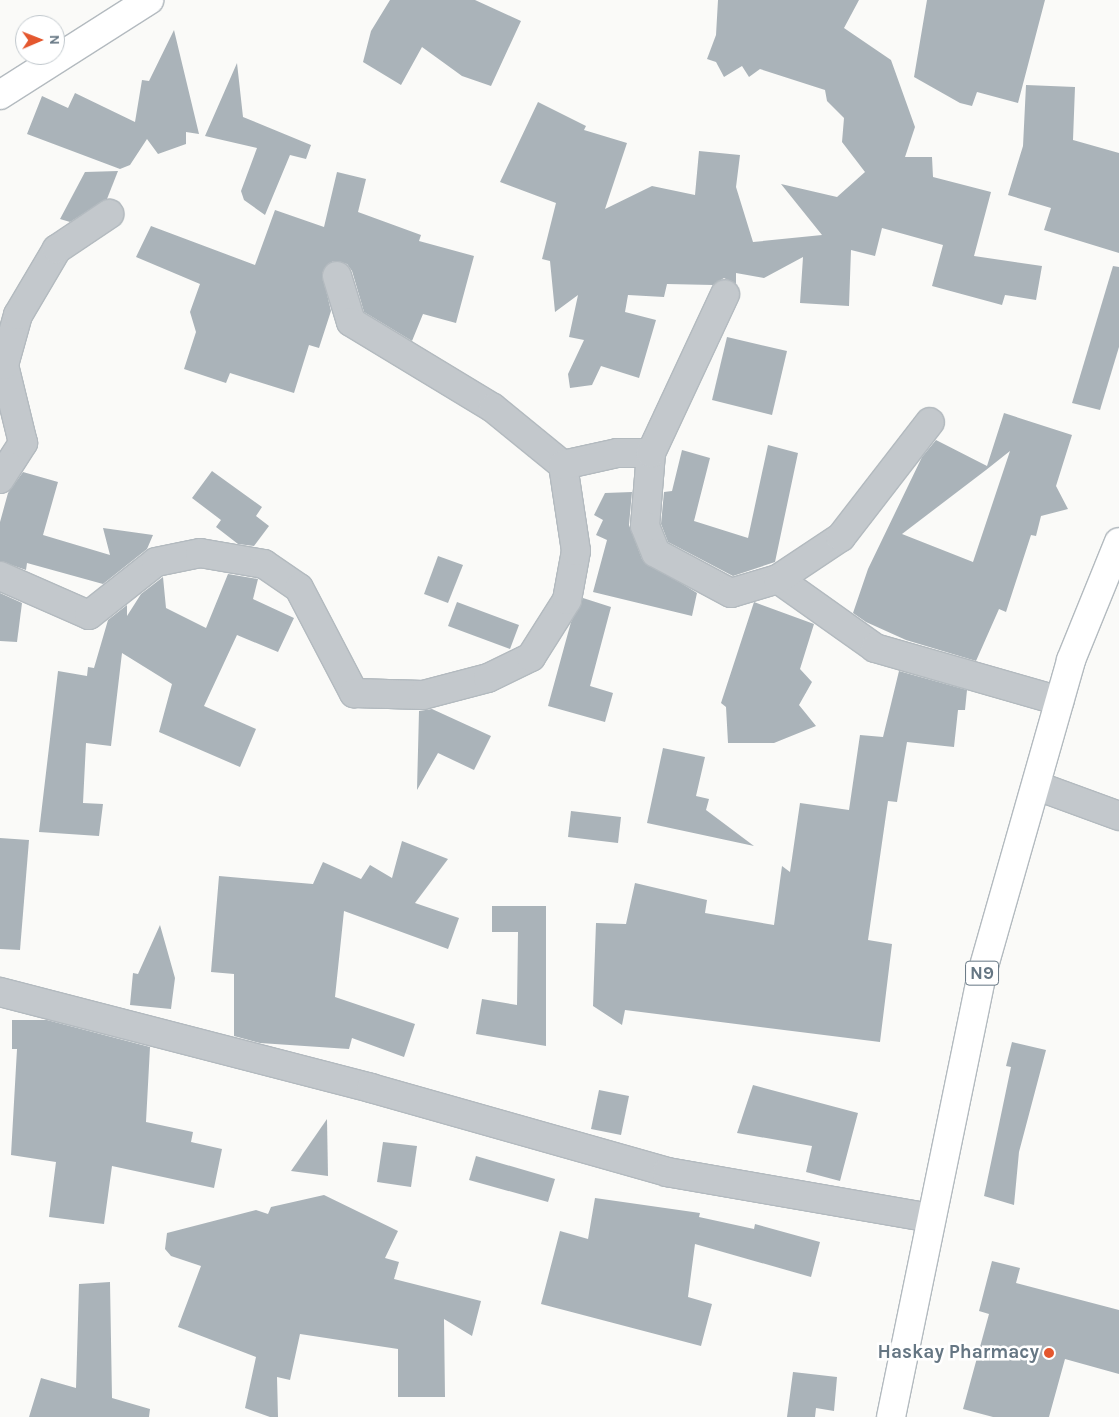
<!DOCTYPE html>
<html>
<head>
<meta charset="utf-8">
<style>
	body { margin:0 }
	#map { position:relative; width:1119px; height:1417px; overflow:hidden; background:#fafaf8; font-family:Karla,sans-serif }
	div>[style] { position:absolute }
	.building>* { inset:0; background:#aab3b9 }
	.roads { filter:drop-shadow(1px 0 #b3babf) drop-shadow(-1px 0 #b3babf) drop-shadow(0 1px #b3babf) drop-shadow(0 -1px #b3babf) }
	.street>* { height:28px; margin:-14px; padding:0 14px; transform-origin:14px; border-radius:14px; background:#c3c8cc }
	.secondary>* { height:28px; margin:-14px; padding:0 14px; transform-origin:14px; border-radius:14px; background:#fff }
	.highway>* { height:28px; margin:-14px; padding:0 14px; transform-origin:14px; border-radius:14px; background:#fff }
	.dots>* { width:14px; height:14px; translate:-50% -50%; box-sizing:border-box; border:2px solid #fff; border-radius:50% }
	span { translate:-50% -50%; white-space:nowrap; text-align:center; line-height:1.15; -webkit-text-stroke:5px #fff; paint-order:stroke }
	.shield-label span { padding:1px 4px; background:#fff; border:1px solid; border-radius:4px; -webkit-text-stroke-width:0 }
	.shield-label { font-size:18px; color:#657683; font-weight:700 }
	.poi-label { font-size:19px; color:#657683; font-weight:700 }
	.right { translate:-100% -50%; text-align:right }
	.north { position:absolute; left:15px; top:15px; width:50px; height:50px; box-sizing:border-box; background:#fff; border:1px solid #c1c8cd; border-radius:50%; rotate:89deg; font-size:14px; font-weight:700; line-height:20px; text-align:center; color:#657683 }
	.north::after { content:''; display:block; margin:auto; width:18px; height:22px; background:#e4572e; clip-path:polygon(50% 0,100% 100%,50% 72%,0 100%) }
</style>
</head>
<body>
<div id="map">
	<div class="building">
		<div style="clip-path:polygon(390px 0,475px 0,521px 21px,491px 86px,462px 76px,422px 47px,401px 85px,363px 62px,371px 31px)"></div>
		<div style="clip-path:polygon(718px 0,859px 0,844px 28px,891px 60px,915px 127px,905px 157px,932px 157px,933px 177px,991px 192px,974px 256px,1042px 266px,1036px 300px,1005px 295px,1002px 305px,932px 286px,943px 245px,882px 228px,875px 256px,851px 250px,849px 306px,800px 303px,803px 257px,764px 278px,736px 273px,736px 284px,724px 278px,713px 285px,667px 284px,664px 297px,628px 295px,625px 312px,656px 320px,639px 378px,601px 366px,592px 385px,570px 388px,568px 374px,584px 340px,569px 337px,578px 295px,555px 312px,550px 261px,542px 259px,556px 203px,500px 182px,538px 102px,586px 126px,584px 130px,627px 143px,605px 209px,652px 186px,695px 195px,699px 151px,740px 155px,736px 187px,753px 242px,822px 235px,781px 184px,837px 197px,865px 172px,842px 142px,844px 118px,827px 101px,825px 90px,760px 69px,749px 77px,742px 66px,724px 77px,716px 62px,707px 59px,716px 35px)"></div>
		<div style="clip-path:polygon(927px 0,1045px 0,1018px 103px,977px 92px,972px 106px,960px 103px,914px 77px)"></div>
		<div style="clip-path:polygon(174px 30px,199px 134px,186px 132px,186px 144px,158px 154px,147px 139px,130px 165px,120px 169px,27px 134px,42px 96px,68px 108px,75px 93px,135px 122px,142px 80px,149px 81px)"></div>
		<div style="clip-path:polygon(237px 63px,243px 117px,311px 145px,306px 159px,290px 155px,265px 215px,244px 200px,241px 191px,257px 148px,205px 136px)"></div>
		<div style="clip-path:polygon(1026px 85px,1075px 87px,1073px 140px,1119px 153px,1119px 253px,1044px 230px,1051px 208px,1008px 195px,1023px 146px)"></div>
		<div style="clip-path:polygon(118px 171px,107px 199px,70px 222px,60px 219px,85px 172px)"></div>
		<div style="clip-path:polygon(337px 172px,366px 179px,358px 212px,421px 235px,419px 241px,474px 256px,456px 323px,423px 314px,412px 341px,364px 312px,352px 271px,347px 264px,333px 261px,322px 273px,331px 311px,319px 348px,309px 345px,294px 393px,230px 373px,226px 383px,184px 369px,196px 332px,190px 312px,200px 284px,136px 257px,151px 226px,255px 265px,275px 210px,324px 227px)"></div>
		<div style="clip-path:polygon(1113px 266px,1119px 267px,1119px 347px,1100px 410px,1072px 403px)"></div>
		<div style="clip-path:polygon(727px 337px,787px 351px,772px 415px,712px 400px)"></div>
		<div style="clip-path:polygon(evenodd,1004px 413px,1072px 435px,1056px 486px,1068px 509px,1041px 516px,1036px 536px,1031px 535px,1006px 612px,999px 609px,976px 661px,906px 640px,866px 622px,853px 613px,868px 569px,922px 457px,936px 440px,987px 466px,1004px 413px,1010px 451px,973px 562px,902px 534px,986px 470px,1010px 451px)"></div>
		<div style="clip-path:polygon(768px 445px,798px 453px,775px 562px,733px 576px,668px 542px,661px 524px,664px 492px,672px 491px,682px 450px,710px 458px,694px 521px,748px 538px)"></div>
		<div style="clip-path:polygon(212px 471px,262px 507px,256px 516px,269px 526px,254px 546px,238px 544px,216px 527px,221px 520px,192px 498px)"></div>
		<div style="clip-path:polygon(23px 472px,58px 482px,43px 535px,110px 555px,103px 528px,153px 535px,147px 549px,103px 584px,27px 563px,26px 570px,0 561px,0 522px,8px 493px)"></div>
		<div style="clip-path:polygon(632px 492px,629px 525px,642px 559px,697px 593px,692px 616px,593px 592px,607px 540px,596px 535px,603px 520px,594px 515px,605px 493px)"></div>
		<div style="clip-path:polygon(438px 556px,463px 565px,448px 603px,424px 594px)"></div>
		<div style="clip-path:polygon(228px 574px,258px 579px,253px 599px,294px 618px,278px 652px,237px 635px,204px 706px,256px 729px,240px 767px,159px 732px,172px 684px,122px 653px,111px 746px,86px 743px,83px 803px,103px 804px,99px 836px,39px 832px,58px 671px,87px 676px,88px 667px,94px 668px,108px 620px,127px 605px,127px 616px,141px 594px,163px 577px,166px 608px,206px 628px)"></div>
		<div style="clip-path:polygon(0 593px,22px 603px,17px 642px,0 641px)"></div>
		<div style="clip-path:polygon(583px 598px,611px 607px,590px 686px,613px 693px,605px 722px,548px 706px,571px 622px)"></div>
		<div style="clip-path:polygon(457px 602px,519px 625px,510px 649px,448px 626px)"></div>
		<div style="clip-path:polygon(754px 602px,814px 624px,800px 669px,812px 682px,799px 705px,816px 726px,774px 743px,728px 743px,726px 707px,721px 703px)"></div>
		<div style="clip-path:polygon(899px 671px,967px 690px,965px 710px,958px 710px,954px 747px,907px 742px,897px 802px,888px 801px,868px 940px,892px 944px,880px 1042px,625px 1010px,622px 1025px,593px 1006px,596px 923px,626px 924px,635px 883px,707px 900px,705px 913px,774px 925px,782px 866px,790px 872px,800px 803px,849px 810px,860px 735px,883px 737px)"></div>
		<div style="clip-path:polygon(432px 709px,491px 736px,474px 770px,438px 753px,417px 790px,419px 711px)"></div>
		<div style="clip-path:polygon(663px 748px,705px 757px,696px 796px,709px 799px,706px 810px,754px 846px,647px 823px)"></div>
		<div style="clip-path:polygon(571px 811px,621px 817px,618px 843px,568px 837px)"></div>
		<div style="clip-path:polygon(0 838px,29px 840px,20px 950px,0 949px)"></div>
		<div style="clip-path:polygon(402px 841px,448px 859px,415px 903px,459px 918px,448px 949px,344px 911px,335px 997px,415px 1024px,404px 1057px,352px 1038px,349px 1049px,260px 1043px,234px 1036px,234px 974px,211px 972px,219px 876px,313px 884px,323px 862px,361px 879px,370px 865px,392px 878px)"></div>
		<div style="clip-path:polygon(492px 906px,546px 906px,546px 1046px,476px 1034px,482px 999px,517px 1005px,518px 932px,492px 932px)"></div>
		<div style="clip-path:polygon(160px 925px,175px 978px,171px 1009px,130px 1005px,133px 973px,138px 974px)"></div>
		<div style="clip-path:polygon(12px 1020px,47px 1020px,150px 1047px,146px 1122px,193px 1132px,191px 1142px,222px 1149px,214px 1188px,112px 1166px,104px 1224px,49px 1217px,56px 1162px,11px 1155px,17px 1049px,12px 1049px)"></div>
		<div style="clip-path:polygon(1012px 1042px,1046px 1050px,1019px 1152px,1014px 1205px,984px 1196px,1011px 1067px,1006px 1066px)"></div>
		<div style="clip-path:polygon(753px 1085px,858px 1113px,840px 1181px,806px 1172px,812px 1146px,737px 1133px)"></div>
		<div style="clip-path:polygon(599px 1090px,629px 1096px,621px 1135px,591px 1129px)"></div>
		<div style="clip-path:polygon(327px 1119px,328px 1176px,291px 1171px)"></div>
		<div style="clip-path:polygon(383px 1142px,417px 1146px,411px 1187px,377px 1182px)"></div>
		<div style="clip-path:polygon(476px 1156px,555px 1179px,548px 1202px,469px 1180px)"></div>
		<div style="clip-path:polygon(324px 1195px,398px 1231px,385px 1258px,399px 1262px,394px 1279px,481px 1301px,472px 1336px,444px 1319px,445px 1397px,398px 1397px,398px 1349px,300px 1334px,290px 1380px,277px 1377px,278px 1417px,270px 1417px,245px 1408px,256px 1357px,178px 1327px,201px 1266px,171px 1256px,165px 1249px,167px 1233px,256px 1210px,268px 1214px,271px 1207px)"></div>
		<div style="clip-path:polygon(595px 1198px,700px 1213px,699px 1217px,754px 1229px,755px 1224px,820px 1242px,811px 1277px,695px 1244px,688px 1297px,712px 1304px,701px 1346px,541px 1304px,560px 1231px,588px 1239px)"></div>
		<div style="clip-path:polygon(992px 1261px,1020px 1268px,1016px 1283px,1119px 1310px,1119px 1374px,1065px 1359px,1049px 1417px,993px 1417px,963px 1409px,989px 1314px,979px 1311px)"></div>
		<div style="clip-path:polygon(110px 1282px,112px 1398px,150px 1409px,149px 1417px,29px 1417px,41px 1378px,76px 1388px,79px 1284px)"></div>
		<div style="clip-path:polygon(793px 1372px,837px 1377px,834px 1411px,816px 1408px,815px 1417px,787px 1417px)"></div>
	</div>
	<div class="roads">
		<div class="street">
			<div style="left:337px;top:276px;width:48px;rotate:73.1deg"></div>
			<div style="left:351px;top:322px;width:166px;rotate:31.2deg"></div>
			<div style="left:493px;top:408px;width:90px;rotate:39.2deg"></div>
			<div style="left:651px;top:453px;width:73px;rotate:94.7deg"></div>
			<div style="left:645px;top:526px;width:29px;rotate:68deg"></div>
			<div style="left:656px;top:553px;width:85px;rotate:28.1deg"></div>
			<div style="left:731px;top:593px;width:49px;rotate:-16.6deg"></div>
			<div style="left:778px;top:579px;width:119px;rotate:35.4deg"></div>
			<div style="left:875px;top:648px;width:192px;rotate:16deg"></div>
			<div style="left:0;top:479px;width:43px;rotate:-57.4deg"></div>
			<div style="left:23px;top:443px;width:80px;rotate:-103.7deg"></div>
			<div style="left:4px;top:365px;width:52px;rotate:-74.4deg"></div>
			<div style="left:18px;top:315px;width:77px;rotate:-59.4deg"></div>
			<div style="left:57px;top:249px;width:63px;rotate:-33.9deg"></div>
			<div style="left:0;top:576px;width:97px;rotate:23.7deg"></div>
			<div style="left:89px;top:615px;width:85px;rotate:-38.3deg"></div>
			<div style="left:156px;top:562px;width:45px;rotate:-11.6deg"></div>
			<div style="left:200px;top:553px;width:65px;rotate:9.8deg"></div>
			<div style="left:264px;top:564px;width:42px;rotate:34.4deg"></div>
			<div style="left:299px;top:588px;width:119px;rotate:62.4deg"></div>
			<div style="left:354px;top:693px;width:69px;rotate:1.7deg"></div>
			<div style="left:423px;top:695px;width:67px;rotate:-14.7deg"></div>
			<div style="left:488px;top:678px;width:48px;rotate:-26deg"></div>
			<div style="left:531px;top:657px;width:67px;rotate:-57.7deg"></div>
			<div style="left:567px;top:600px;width:50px;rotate:-79.6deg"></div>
			<div style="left:576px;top:551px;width:87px;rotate:-98.6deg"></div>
			<div style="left:563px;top:465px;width:55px;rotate:-12.5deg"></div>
			<div style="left:617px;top:453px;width:34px"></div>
			<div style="left:651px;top:453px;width:175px;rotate:-65deg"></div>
			<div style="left:778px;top:579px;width:76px;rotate:-33.7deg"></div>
			<div style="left:841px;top:537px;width:145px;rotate:-52.3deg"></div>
			<div style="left:1037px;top:786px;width:87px;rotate:20.1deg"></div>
			<div style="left:0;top:992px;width:383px;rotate:14.5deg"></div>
			<div style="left:371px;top:1088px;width:308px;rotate:15.8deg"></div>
			<div style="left:667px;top:1172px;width:267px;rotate:9.9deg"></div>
		</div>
		<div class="secondary">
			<div style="left:0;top:95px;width:177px;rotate:-32.5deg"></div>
		</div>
		<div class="highway">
			<div style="left:891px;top:1417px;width:453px;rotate:-78.4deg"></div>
			<div style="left:982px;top:973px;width:325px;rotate:-74.1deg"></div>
			<div style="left:1071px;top:660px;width:127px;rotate:-67.9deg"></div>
		</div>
	</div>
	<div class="dots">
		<div style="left:1049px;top:1353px;background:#e4572e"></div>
	</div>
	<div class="shield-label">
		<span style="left:982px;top:973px">N9</span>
	</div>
	<div class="poi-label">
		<span class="right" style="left:1039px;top:1353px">Haskay Pharmacy</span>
	</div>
	<div class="north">N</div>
</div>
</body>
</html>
